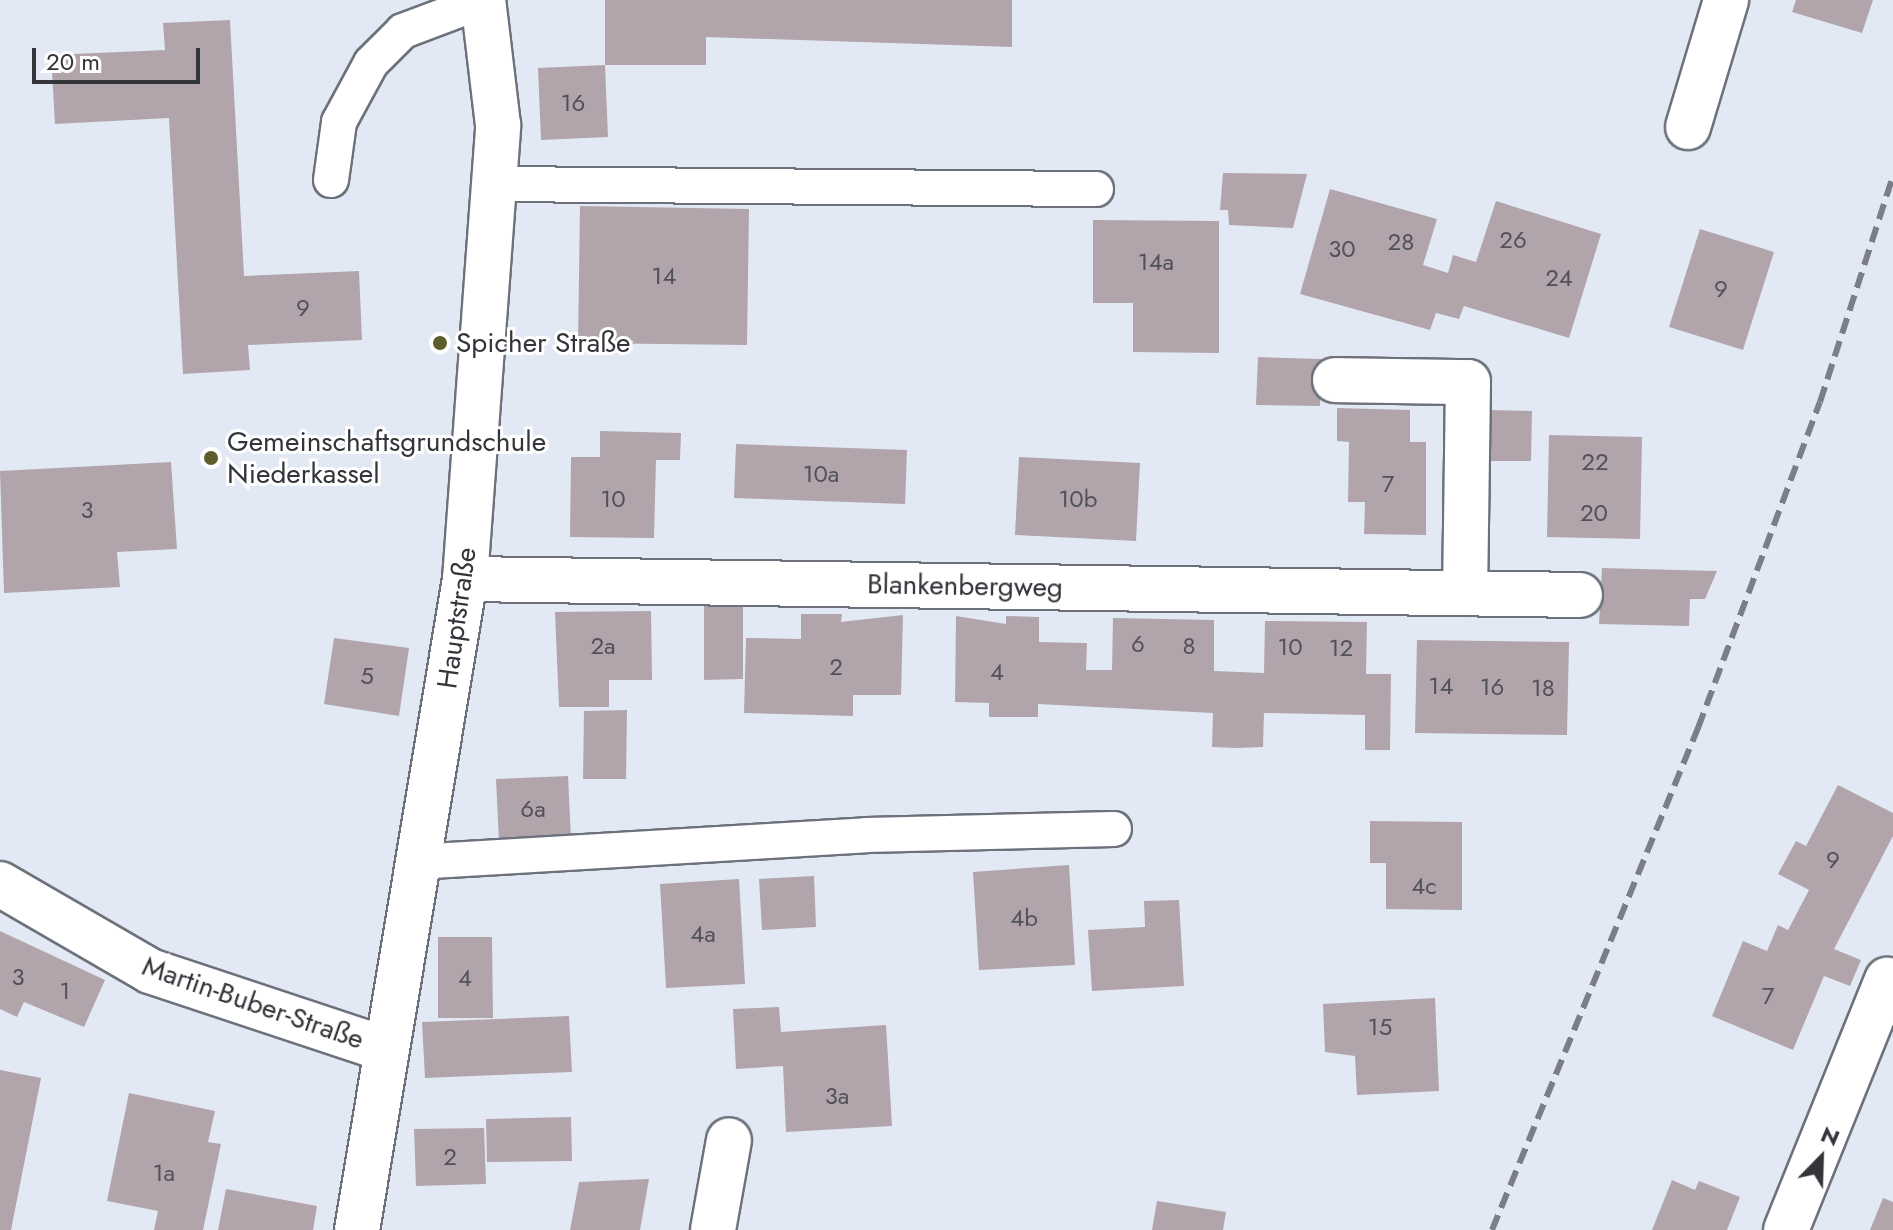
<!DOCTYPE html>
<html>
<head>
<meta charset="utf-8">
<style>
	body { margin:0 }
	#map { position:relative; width:1893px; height:1230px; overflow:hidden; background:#e3e9f4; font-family:Jost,sans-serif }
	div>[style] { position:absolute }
	.building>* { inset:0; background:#b1a5ab }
	.roads { filter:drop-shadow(2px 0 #6c717b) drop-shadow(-2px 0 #6c717b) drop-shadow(0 2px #6c717b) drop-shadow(0 -2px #6c717b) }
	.service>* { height:34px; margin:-17px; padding:0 17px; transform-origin:17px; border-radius:17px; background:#fff }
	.minor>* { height:44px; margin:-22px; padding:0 22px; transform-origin:22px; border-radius:22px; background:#fff }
	.tertiary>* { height:44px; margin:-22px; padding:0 22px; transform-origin:22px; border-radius:22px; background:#fff }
	.rail>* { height:6px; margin-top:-3px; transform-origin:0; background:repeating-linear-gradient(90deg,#7b7e86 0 16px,transparent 0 24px) }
	.dots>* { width:22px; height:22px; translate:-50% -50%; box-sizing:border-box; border:4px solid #fff; border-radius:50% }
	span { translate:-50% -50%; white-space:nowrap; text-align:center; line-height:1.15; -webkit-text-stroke:6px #fff; paint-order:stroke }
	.number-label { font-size:24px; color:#525156 }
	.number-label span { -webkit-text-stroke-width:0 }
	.poi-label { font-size:28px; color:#33353a }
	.left { translate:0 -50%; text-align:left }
	.street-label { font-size:28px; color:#33353a }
	.north { position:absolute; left:1781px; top:1118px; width:80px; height:80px; -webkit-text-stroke:6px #fff; paint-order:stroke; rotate:23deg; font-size:22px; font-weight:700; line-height:32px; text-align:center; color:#33353a }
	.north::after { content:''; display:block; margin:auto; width:28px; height:36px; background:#33353a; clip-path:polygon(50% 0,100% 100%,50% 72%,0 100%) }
	.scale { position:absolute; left:32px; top:48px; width:168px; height:36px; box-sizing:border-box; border:4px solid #33353a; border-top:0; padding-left:10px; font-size:24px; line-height:28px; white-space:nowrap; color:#33353a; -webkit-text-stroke:6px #fff; paint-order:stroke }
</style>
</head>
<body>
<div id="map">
	<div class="building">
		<div style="clip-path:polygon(605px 0,1012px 0,1012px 47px,706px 37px,706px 65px,605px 65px)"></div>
		<div style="clip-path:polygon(1796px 0,1873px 0,1862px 33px,1792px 12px)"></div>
		<div style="clip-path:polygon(230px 20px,244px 276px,359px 271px,362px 340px,248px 345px,250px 370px,183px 374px,169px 118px,55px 124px,51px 55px,165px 50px,163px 23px)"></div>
		<div style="clip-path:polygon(605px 65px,608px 137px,541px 140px,538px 68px)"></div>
		<div style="clip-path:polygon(1223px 173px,1307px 174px,1293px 228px,1229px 225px,1228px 210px,1220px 210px)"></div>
		<div style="clip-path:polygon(1330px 189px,1437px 219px,1423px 265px,1448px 273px,1453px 255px,1476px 262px,1496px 201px,1601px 234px,1569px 338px,1464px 306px,1459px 319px,1436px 313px,1430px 330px,1300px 294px)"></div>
		<div style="clip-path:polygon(580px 206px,749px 209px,747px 345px,578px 343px)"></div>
		<div style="clip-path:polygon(1093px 220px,1219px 221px,1219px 353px,1133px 352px,1133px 303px,1093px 303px)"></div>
		<div style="clip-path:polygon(1700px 229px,1774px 252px,1743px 350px,1669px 327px)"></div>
		<div style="clip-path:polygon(1258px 357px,1321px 359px,1320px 406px,1256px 405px)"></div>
		<div style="clip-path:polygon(1337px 408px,1410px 410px,1410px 442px,1426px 442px,1426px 535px,1364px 534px,1365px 502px,1348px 502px,1349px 442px,1337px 441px)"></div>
		<div style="clip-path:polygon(1485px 410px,1532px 411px,1531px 461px,1484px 461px)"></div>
		<div style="clip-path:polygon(600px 431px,681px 433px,680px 460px,656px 460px,654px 538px,570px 537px,571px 457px,600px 457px)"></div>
		<div style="clip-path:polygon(1549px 435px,1642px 437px,1640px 539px,1547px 537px)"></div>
		<div style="clip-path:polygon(736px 444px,907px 450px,905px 504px,734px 498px)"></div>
		<div style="clip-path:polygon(1019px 457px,1140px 463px,1136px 541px,1015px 535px)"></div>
		<div style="clip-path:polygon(171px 462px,177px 549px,117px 552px,120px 587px,4px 593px,0 471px)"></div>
		<div style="clip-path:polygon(1602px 568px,1717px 571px,1705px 599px,1690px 599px,1689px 626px,1599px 624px)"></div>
		<div style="clip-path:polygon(704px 603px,743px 603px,743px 679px,704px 680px)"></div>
		<div style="clip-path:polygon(651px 611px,652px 680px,609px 680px,609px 707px,559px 707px,555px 612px)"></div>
		<div style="clip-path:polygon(801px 614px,842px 614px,841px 622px,903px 615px,901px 695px,853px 695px,853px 716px,744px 713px,746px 638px,801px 639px)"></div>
		<div style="clip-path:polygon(956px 616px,1006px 624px,1006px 616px,1039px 617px,1039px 642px,1087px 643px,1086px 670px,1112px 670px,1113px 618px,1214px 620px,1214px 671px,1264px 673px,1265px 621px,1367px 622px,1366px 674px,1391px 674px,1390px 750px,1365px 750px,1365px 715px,1264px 713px,1263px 747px,1237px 748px,1212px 747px,1213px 713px,1038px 704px,1038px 717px,989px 717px,989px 703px,955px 702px)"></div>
		<div style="clip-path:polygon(334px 638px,409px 648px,399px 716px,324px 704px)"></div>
		<div style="clip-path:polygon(1417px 640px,1569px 642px,1567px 735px,1415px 733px)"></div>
		<div style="clip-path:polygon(627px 710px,626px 779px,583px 779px,584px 711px)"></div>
		<div style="clip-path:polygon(568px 776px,571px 840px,499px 843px,496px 779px)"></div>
		<div style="clip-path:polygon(1838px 785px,1893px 813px,1893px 836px,1834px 949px,1861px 960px,1850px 986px,1824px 976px,1793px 1050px,1712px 1016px,1743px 941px,1767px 951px,1778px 925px,1788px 930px,1809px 890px,1778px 874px,1796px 841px,1806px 846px)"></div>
		<div style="clip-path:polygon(1370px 821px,1462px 822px,1462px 910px,1386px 909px,1386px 863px,1370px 863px)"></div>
		<div style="clip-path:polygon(1069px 865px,1075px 965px,979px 970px,973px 872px)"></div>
		<div style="clip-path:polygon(814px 876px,816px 927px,762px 930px,759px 879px)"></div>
		<div style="clip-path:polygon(739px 879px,745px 984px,666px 988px,660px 884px)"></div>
		<div style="clip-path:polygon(1179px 900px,1184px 986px,1092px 991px,1088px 930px,1145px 927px,1144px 901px)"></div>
		<div style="clip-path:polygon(0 931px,105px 980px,84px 1027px,24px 1002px,17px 1017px,0 1009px)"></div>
		<div style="clip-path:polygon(438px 937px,492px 937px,493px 1018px,438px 1018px)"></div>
		<div style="clip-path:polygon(1435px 998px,1439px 1091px,1357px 1095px,1355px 1056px,1325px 1052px,1323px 1004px)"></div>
		<div style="clip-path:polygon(779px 1007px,781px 1032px,886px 1025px,892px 1126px,786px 1132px,783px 1066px,736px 1069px,733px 1009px)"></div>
		<div style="clip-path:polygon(569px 1016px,572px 1072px,425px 1078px,422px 1022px)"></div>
		<div style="clip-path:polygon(0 1070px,41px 1078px,11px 1230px,0 1230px)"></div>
		<div style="clip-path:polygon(129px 1093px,215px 1111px,208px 1142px,221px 1144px,203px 1230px,154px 1230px,158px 1211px,107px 1201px)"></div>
		<div style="clip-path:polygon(571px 1117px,572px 1161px,487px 1162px,486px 1119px)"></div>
		<div style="clip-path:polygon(484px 1128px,486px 1184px,416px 1186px,414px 1129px)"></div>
		<div style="clip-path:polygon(649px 1179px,640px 1230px,570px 1230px,579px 1182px)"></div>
		<div style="clip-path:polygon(1672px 1180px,1695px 1190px,1699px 1181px,1740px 1197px,1727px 1230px,1652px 1230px)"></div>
		<div style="clip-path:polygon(226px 1189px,317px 1206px,313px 1230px,218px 1230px)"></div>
		<div style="clip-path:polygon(1883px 1198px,1893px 1202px,1893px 1230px,1870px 1230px)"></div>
		<div style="clip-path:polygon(1157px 1201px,1226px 1212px,1223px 1230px,1152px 1230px)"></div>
	</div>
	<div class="roads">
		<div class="service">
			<div style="left:331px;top:180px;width:59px;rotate:-82.1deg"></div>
			<div style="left:339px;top:122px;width:67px;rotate:-61.5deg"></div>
			<div style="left:371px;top:63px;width:45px;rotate:-45deg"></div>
			<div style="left:403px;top:31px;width:85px;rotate:-20.6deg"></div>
			<div style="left:494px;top:184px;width:602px;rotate:0.48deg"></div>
			<div style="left:415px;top:862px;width:452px;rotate:-3.4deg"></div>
			<div style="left:866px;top:835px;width:248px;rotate:-1.4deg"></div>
		</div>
		<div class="minor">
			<div style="left:1688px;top:127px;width:133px;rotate:-73.3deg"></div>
			<div style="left:1335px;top:380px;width:133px;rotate:0.9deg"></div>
			<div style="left:1468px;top:382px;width:211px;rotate:90.8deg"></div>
			<div style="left:465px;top:579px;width:1115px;rotate:0.82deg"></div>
			<div style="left:0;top:884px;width:173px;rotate:30.1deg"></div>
			<div style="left:150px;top:971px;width:244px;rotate:18.4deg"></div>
			<div style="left:713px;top:1230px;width:91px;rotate:-79.9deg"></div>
			<div style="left:1786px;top:1230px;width:270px;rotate:-68deg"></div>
		</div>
		<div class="tertiary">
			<div style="left:357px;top:1230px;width:660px;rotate:-80.58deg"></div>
			<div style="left:465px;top:579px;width:455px;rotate:-85.8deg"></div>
			<div style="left:498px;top:125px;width:126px;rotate:-96.8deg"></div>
		</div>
	</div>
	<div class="rail">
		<div style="left:1492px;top:1230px;width:543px;rotate:-67.69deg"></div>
		<div style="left:1698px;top:728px;width:348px;rotate:-69.5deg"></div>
		<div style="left:1820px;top:402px;width:237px;rotate:-72.1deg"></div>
	</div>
	<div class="dots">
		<div style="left:440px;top:343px;background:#5c5d2b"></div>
		<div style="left:211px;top:458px;background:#5c5d2b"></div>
	</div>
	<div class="number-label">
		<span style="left:573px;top:103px">16</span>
		<span style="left:1513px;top:240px">26</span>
		<span style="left:1401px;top:242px">28</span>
		<span style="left:1342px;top:249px">30</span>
		<span style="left:1156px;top:262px">14a</span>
		<span style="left:664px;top:276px">14</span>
		<span style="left:1559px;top:278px">24</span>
		<span style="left:1721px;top:289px">9</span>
		<span style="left:303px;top:308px">9</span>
		<span style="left:1595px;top:462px">22</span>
		<span style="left:821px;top:474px">10a</span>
		<span style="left:1388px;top:484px">7</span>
		<span style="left:613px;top:499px">10</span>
		<span style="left:1078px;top:499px">10b</span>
		<span style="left:87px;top:510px">3</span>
		<span style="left:1594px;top:513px">20</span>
		<span style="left:1138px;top:644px">6</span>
		<span style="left:603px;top:646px">2a</span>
		<span style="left:1189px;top:646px">8</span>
		<span style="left:1290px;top:647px">10</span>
		<span style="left:1341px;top:648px">12</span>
		<span style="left:836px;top:667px">2</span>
		<span style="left:997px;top:672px">4</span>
		<span style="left:367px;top:676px">5</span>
		<span style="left:1441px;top:686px">14</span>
		<span style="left:1492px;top:687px">16</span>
		<span style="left:1543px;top:688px">18</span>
		<span style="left:533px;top:809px">6a</span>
		<span style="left:1833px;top:860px">9</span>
		<span style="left:1424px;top:886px">4c</span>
		<span style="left:1024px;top:918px">4b</span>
		<span style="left:703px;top:934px">4a</span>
		<span style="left:18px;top:977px">3</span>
		<span style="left:465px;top:978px">4</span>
		<span style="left:65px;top:991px">1</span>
		<span style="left:1768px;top:996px">7</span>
		<span style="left:1380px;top:1027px">15</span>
		<span style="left:837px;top:1096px">3a</span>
		<span style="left:450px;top:1157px">2</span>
		<span style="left:164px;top:1173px">1a</span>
	</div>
	<div class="poi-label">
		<span class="left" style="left:456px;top:343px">Spicher Straße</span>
		<span class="left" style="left:227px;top:458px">Gemeinschaftsgrundschule<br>Niederkassel</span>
	</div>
	<div class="street-label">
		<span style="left:965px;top:586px;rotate:1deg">Blankenbergweg</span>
		<span style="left:457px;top:618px;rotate:-82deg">Hauptstraße</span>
		<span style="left:253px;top:1003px;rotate:19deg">Martin-Buber-Straße</span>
	</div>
	<div class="north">N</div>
	<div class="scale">20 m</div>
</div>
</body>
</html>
